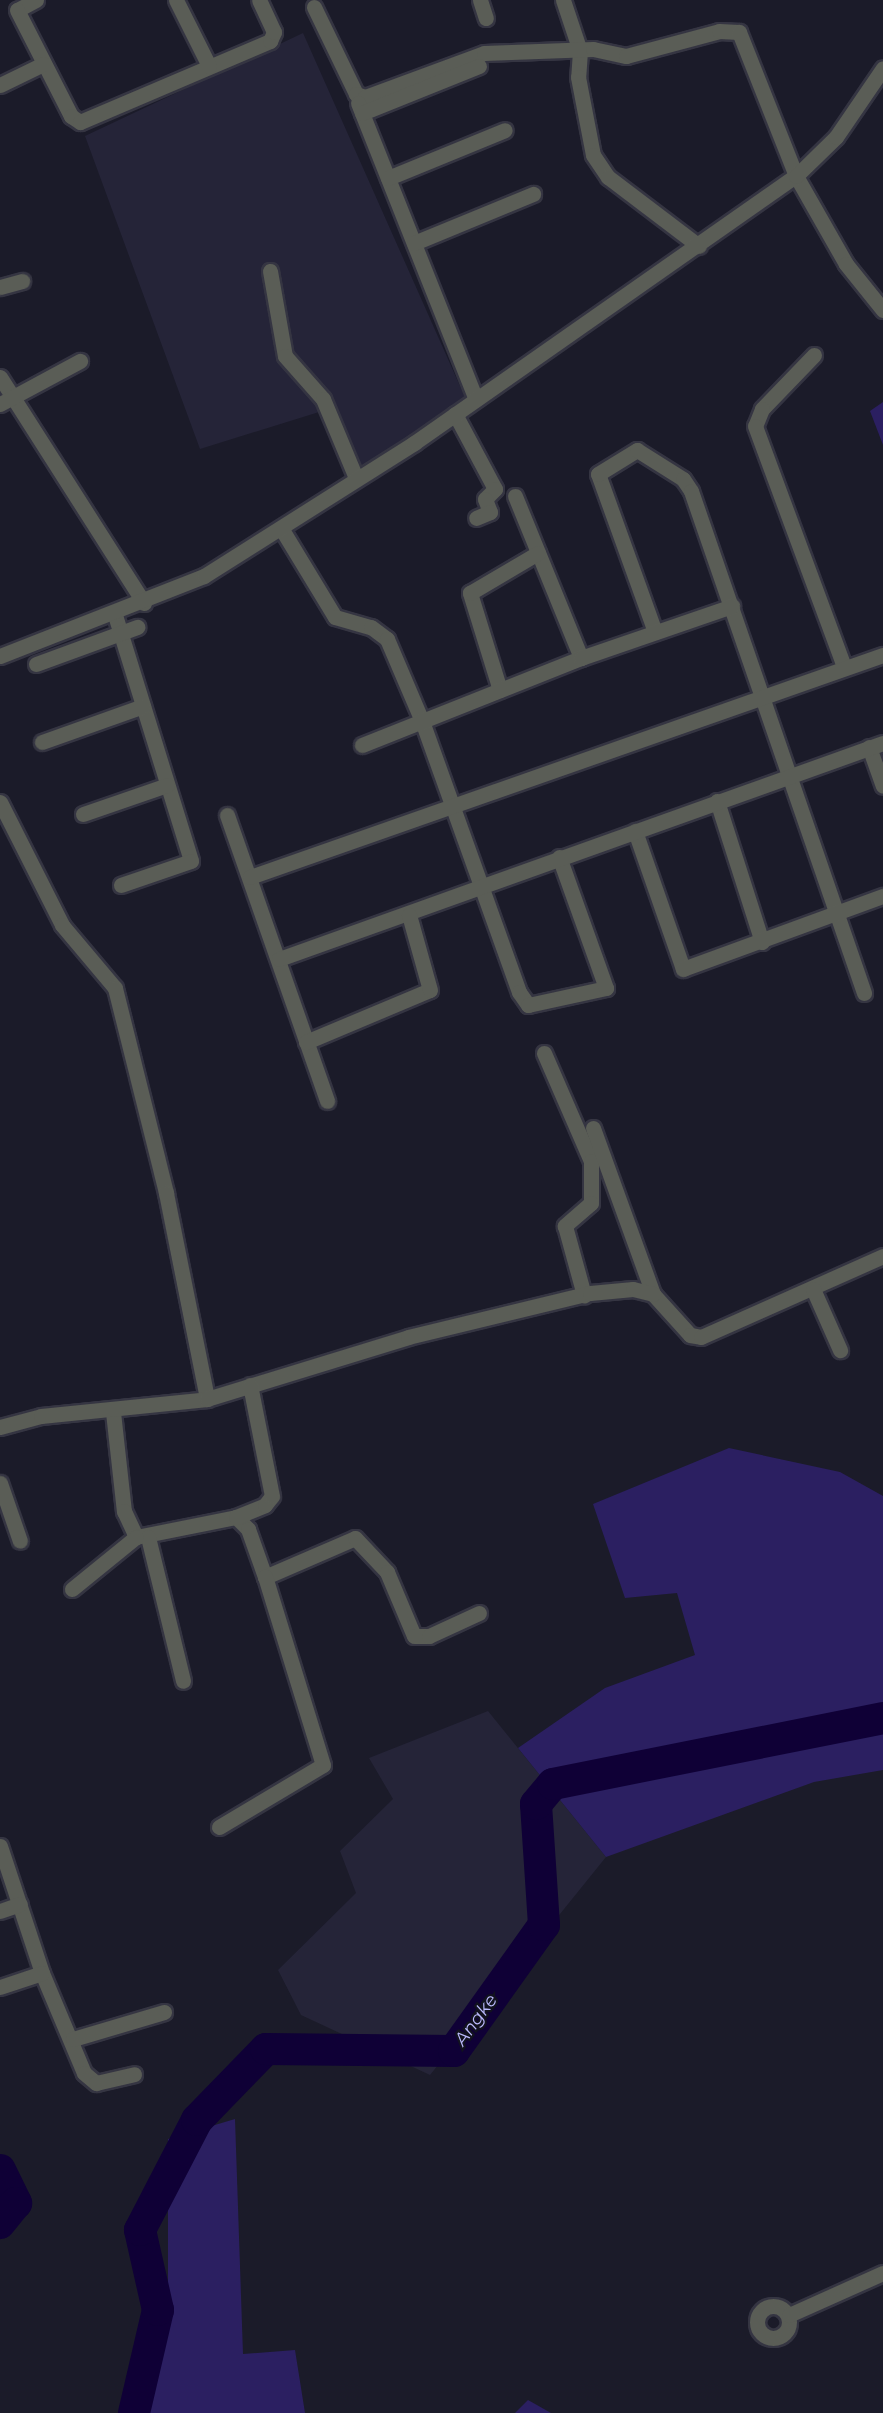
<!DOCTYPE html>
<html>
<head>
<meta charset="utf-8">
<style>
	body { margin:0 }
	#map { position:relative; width:883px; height:2413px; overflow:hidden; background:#1b1b29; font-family:Montserrat,sans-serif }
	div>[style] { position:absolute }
	.built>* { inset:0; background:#252438 }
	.green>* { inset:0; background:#2b1f61 }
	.river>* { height:32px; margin:-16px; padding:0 16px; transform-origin:16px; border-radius:16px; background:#0f0036 }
	.roads { filter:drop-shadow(2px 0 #353542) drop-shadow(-2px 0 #353542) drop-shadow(0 2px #353542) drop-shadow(0 -2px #353542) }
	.street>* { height:15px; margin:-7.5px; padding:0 7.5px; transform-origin:7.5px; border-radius:7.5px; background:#5a5d56 }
	.street>.ring { margin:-7.5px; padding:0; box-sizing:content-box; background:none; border:15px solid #5a5d56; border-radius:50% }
	span { translate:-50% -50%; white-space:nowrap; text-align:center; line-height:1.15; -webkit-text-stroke:4.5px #12121f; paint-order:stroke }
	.water-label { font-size:18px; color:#bab9fb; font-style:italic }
</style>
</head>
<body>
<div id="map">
	<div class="built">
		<div style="clip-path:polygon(303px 33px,468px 404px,362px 471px,332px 408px,200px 449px,85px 136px)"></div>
		<div style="clip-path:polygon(488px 1711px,606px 1857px,430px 2075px,301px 2015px,278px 1970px,356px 1893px,340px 1851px,393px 1799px,369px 1758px)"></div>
	</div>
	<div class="green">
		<div style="clip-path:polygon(883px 402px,883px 445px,870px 411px)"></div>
		<div style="clip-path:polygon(729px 1448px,840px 1472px,883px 1496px,883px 1770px,814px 1782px,606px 1857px,518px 1748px,605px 1688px,695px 1655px,677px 1593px,625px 1598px,593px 1504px)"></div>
		<div style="clip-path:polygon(235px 2119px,243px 2354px,295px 2350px,305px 2413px,136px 2413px,168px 2309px,168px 2139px)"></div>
		<div style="clip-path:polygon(0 2177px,12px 2196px,0 2220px)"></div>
		<div style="clip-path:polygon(528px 2400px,551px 2413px,515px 2413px)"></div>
	</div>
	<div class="river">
		<div style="left:0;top:2170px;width:37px;rotate:64deg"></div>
		<div style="left:16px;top:2203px;width:26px;rotate:129deg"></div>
		<div style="left:134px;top:2413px;width:106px;rotate:-76.9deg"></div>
		<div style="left:158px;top:2310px;width:82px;rotate:-102.7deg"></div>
		<div style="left:140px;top:2230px;width:124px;rotate:-62.6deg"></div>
		<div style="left:197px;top:2120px;width:99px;rotate:-45.8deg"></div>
		<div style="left:266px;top:2049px;width:188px;rotate:0.6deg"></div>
		<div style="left:454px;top:2051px;width:155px;rotate:-54.5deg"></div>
		<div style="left:544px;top:1925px;width:121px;rotate:-93.8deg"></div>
		<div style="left:536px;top:1804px;width:26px;rotate:-50deg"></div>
		<div style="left:553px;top:1784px;width:337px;rotate:-11.3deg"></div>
	</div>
	<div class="roads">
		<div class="street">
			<div style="left:36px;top:0;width:21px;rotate:152deg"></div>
			<div style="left:17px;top:10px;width:119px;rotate:63deg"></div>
			<div style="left:71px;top:116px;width:11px;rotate:34deg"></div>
			<div style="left:80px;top:122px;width:207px;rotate:-23.1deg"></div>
			<div style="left:270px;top:41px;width:10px;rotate:-66deg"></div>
			<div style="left:274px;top:32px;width:35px;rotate:-115deg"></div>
			<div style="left:176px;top:0;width:74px;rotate:63.4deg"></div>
			<div style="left:480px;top:0;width:19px;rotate:72deg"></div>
			<div style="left:563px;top:0;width:54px;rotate:71.6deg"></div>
			<div style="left:580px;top:51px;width:26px;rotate:94deg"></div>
			<div style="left:578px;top:77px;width:79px;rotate:79.1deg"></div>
			<div style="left:593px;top:155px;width:27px;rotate:56deg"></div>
			<div style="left:608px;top:177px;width:114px;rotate:37.2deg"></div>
			<div style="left:314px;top:7px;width:97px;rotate:64.2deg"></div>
			<div style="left:356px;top:94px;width:9px;rotate:18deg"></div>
			<div style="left:365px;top:97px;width:127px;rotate:-20.3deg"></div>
			<div style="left:484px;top:53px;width:109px;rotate:-2.1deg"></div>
			<div style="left:593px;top:49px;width:34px;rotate:12deg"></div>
			<div style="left:626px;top:56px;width:96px;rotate:-15deg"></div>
			<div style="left:719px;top:31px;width:20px;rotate:3deg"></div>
			<div style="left:739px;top:32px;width:155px;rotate:68.4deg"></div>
			<div style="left:796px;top:176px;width:101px;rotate:60.4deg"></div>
			<div style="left:846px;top:264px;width:59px;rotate:51.2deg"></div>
			<div style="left:0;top:85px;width:48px;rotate:-26deg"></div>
			<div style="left:358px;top:103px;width:319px;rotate:68.3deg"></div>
			<div style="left:362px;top:113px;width:126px;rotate:-21.9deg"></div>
			<div style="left:388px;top:178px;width:126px;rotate:-22.3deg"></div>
			<div style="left:414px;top:243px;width:129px;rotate:-22.4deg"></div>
			<div style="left:270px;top:271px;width:86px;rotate:80deg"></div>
			<div style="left:285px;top:356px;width:57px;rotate:48.5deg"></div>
			<div style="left:323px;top:399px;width:86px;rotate:67.3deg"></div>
			<div style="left:0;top:287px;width:23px;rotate:-15deg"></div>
			<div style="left:814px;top:355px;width:75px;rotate:133.9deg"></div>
			<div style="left:762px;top:409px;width:18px;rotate:112deg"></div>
			<div style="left:755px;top:426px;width:256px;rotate:69.7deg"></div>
			<div style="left:0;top:377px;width:268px;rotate:57.5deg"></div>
			<div style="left:0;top:404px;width:91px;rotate:-28.3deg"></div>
			<div style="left:455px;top:414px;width:85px;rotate:61.9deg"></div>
			<div style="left:495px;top:489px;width:14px;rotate:135deg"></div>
			<div style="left:485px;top:499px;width:14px;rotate:69deg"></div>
			<div style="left:490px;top:512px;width:15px;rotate:157deg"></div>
			<div style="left:515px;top:496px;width:175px;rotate:67.8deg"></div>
			<div style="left:281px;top:528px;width:104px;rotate:58.8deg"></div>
			<div style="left:335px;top:617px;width:37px;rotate:16deg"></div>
			<div style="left:371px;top:627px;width:20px;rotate:37deg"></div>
			<div style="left:387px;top:639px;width:89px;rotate:66.9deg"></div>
			<div style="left:422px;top:721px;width:288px;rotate:70.3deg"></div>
			<div style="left:519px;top:992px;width:16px;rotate:55deg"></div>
			<div style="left:528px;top:1005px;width:80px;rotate:-12.3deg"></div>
			<div style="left:606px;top:988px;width:139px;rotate:-109.7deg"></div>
			<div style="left:115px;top:615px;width:257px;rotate:72.8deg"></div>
			<div style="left:191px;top:861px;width:74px;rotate:161.1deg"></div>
			<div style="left:655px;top:632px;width:168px;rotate:-109.8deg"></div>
			<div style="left:598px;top:474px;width:46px;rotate:-31.6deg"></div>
			<div style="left:637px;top:450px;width:54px;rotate:32.2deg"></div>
			<div style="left:683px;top:479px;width:14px;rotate:56deg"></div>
			<div style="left:691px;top:491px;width:531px;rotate:70.98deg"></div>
			<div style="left:0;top:656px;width:219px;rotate:-21.4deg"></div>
			<div style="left:204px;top:576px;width:249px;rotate:-32.3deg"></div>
			<div style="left:414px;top:443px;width:466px;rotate:-35deg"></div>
			<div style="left:796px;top:176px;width:56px;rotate:-44.3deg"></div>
			<div style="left:836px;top:137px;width:83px;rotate:-55.7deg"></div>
			<div style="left:36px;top:664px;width:108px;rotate:-20.1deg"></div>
			<div style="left:500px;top:690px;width:102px;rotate:-107.2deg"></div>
			<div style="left:470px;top:593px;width:79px;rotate:-30.5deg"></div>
			<div style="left:42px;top:742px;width:107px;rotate:-19.6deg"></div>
			<div style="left:362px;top:745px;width:236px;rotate:-21.7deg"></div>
			<div style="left:581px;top:658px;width:160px;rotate:-19deg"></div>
			<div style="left:869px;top:747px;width:41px;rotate:70.3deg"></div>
			<div style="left:717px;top:801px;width:148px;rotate:72.3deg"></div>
			<div style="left:0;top:802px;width:138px;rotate:63.2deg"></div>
			<div style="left:62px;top:925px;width:82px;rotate:49.9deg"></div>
			<div style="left:115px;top:988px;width:211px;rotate:76deg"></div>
			<div style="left:166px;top:1193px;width:210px;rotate:78.7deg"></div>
			<div style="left:83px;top:814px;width:89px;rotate:-19deg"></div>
			<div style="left:227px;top:815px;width:303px;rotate:70.7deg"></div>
			<div style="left:635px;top:831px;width:146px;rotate:70.8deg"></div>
			<div style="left:683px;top:969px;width:213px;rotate:-20.1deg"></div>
			<div style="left:250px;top:877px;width:671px;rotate:-19.33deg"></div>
			<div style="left:279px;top:959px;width:641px;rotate:-19.68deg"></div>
			<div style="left:306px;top:1042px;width:134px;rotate:-22.8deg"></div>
			<div style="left:430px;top:990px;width:78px;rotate:-105.6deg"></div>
			<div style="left:544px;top:1053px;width:118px;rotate:66.5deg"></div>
			<div style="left:591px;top:1161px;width:42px;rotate:90deg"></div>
			<div style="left:591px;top:1203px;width:35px;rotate:139deg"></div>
			<div style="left:565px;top:1226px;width:72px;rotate:74.6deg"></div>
			<div style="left:593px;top:1128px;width:177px;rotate:70.1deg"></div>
			<div style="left:653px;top:1294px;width:55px;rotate:47.9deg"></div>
			<div style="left:690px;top:1335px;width:11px;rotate:10deg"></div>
			<div style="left:701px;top:1337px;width:199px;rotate:-24deg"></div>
			<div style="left:813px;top:1289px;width:67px;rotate:66.1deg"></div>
			<div style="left:113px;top:1412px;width:100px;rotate:83.7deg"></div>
			<div style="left:124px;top:1511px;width:29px;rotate:65deg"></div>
			<div style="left:136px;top:1537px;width:102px;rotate:-11.3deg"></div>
			<div style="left:236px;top:1517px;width:17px;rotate:45deg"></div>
			<div style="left:248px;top:1529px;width:51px;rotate:70.5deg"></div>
			<div style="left:265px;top:1577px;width:98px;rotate:-23.4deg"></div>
			<div style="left:355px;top:1538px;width:47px;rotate:46.7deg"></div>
			<div style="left:387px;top:1572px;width:69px;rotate:67.1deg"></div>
			<div style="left:414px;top:1636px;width:15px"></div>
			<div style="left:429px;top:1636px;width:55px;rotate:-24.7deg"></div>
			<div style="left:0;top:1427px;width:42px;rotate:-15deg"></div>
			<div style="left:41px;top:1416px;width:167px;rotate:-5.8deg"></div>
			<div style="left:207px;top:1399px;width:210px;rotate:-17.1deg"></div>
			<div style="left:408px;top:1337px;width:187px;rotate:-13.6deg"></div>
			<div style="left:590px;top:1293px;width:43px;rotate:-5.3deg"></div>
			<div style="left:633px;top:1289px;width:21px;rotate:14deg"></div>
			<div style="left:0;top:1483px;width:61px;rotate:71deg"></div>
			<div style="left:236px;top:1517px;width:31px;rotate:-22deg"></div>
			<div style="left:265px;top:1505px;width:11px;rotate:-52deg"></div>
			<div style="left:272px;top:1496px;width:113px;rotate:-101.2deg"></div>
			<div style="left:148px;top:1537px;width:148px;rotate:76.3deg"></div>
			<div style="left:72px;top:1589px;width:82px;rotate:-39.1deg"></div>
			<div style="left:219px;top:1827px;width:121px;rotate:-30.8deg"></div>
			<div style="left:323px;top:1765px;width:197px;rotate:-107.1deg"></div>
			<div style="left:0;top:1846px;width:134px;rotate:71.7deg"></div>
			<div style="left:42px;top:1973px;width:108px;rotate:67.2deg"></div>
			<div style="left:84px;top:2073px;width:16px;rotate:40deg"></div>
			<div style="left:96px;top:2083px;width:39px;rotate:-13deg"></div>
			<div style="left:0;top:1911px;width:21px;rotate:-19deg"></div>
			<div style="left:0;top:1987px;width:44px;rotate:-18.4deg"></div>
			<div style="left:73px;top:2039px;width:95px;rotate:-16.5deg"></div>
			<div class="ring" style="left:757px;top:2306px;width:17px;height:17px"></div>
			<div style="left:789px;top:2315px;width:103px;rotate:-24.1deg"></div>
		</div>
	</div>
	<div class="water-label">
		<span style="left:476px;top:2020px;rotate:-54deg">Angke</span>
	</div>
</div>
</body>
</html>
